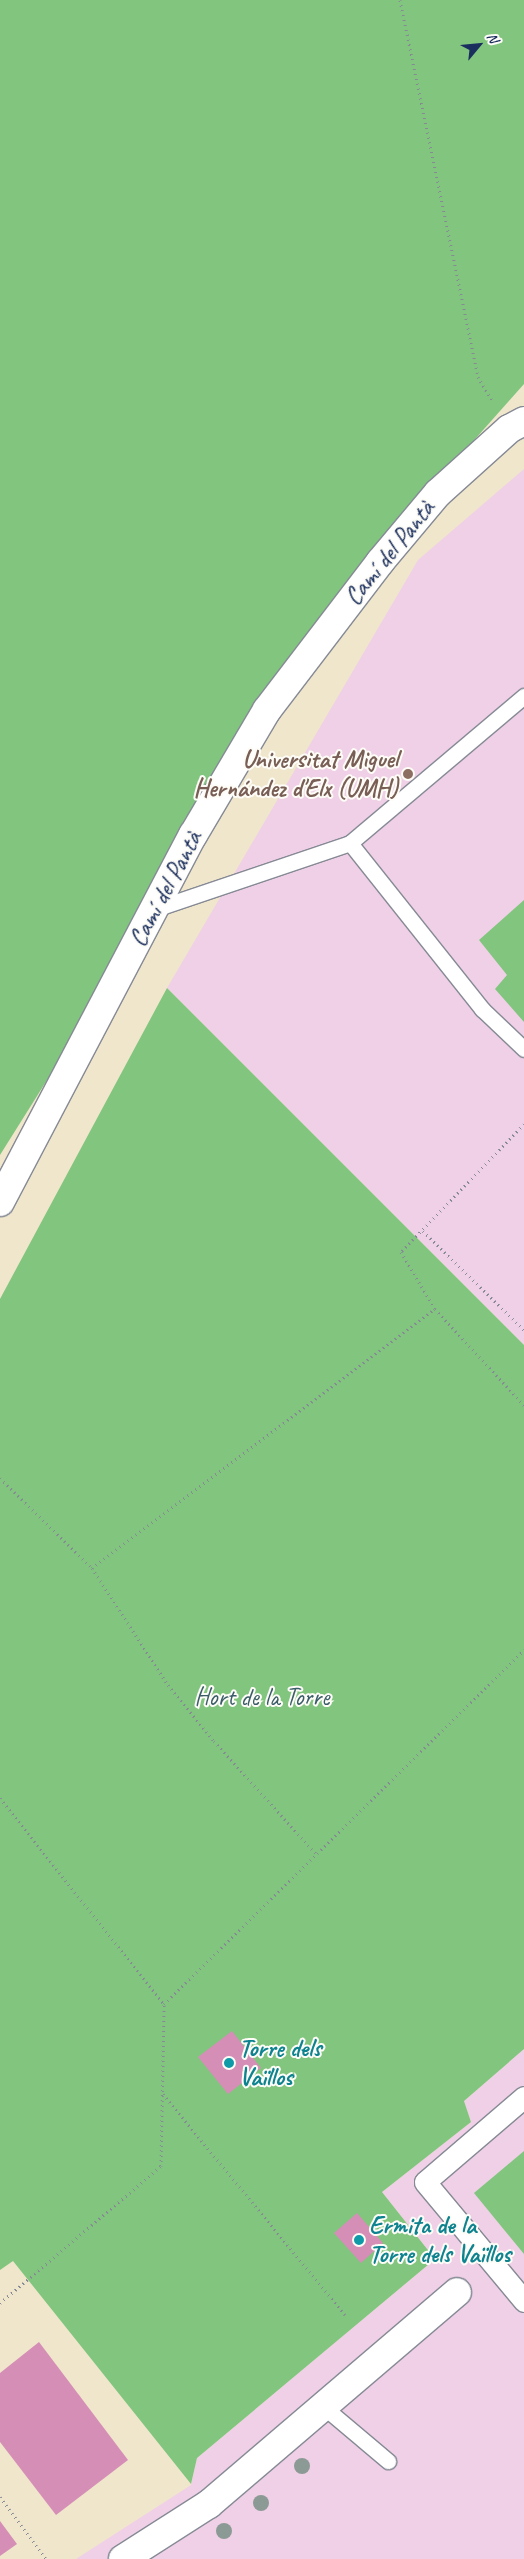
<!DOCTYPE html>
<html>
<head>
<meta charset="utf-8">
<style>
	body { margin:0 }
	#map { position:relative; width:524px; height:2559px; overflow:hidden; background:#f0e6cc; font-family:Caveat,sans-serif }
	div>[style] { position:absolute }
	.built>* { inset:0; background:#efd0e6 }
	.green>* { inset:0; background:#81c57f }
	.building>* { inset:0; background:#d58eb6 }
	.path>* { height:3px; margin-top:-1.5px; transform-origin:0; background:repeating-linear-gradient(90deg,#868a95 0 1px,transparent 0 5px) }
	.roads { filter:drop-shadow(1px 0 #868a95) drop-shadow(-1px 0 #868a95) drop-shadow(0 1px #868a95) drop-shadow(0 -1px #868a95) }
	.service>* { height:15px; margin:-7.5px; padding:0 7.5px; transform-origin:7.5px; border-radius:7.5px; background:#fff }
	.pedestrian>* { height:21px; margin:-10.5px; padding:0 10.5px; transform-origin:10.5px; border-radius:10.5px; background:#fff }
	.minor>* { height:28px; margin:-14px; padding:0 14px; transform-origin:14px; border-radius:14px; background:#fff }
	.trees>* { width:16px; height:16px; margin:-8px; border-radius:50%; background:#8c9a95 }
	.dots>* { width:14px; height:14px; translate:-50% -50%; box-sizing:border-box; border:2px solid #fdfcf7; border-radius:50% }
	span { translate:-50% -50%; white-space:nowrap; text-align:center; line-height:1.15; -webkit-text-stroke:4px #fdfcf7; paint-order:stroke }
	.street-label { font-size:25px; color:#1b2f5e }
	.education-label { font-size:25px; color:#785e54; font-weight:700 }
	.right { translate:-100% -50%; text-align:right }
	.park-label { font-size:25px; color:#3a5c68 }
	.culture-label { font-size:25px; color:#0d838f; font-weight:700 }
	.left { translate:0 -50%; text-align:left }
	.north { position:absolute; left:454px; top:20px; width:50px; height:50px; -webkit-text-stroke:4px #fdfcf7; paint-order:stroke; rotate:62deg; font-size:14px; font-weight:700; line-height:20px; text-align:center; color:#1b2f5e }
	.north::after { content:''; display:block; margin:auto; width:18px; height:22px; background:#1b2f5e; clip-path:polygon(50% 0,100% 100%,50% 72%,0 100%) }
</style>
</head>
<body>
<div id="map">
	<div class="built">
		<div style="clip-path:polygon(524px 469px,524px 1345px,167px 988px,418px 560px)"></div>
		<div style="clip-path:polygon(524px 2049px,524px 2559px,76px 2559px,191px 2485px,197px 2458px,435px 2259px,382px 2192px,471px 2122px,464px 2101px)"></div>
	</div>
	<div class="green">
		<div style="clip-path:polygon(0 0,524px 0,524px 384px,357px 572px,155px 908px,0 1155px)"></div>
		<div style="clip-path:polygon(524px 900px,524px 1022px,495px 989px,507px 975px,479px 940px)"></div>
		<div style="clip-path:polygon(167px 988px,524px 1345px,524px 2049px,464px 2101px,471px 2122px,382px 2192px,435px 2259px,197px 2458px,191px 2484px,13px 2261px,0 2270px,0 1299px)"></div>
		<div style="clip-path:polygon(524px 2151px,524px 2254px,474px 2193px)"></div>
	</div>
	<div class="building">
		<div style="clip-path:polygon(232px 2031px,261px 2068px,228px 2094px,198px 2057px)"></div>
		<div style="clip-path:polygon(357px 2213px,383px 2243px,361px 2263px,334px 2233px)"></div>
		<div style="clip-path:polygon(39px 2342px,128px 2460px,56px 2515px,0 2442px,0 2373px)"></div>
		<div style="clip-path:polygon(0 2521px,17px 2544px,0 2556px)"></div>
	</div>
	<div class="path">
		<div style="left:400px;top:0;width:385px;rotate:78.3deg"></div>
		<div style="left:478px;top:377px;width:29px;rotate:59deg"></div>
		<div style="left:524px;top:1124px;width:178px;rotate:133.9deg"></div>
		<div style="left:401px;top:1252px;width:66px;rotate:59.2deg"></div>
		<div style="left:435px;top:1309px;width:131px;rotate:47.2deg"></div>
		<div style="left:423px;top:1231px;width:141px;rotate:44.4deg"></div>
		<div style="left:0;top:1478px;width:129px;rotate:44.4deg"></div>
		<div style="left:92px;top:1568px;width:430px;rotate:-37.1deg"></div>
		<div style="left:92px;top:1568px;width:140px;rotate:57deg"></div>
		<div style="left:168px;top:1685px;width:72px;rotate:50.6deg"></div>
		<div style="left:214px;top:1741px;width:152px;rotate:47.9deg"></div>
		<div style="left:0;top:1798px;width:263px;rotate:51.5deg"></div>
		<div style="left:163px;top:2094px;width:286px;rotate:50.5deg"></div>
		<div style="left:0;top:2303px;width:211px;rotate:-40.4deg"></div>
		<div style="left:161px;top:2166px;width:162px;rotate:-88.9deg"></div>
		<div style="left:164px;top:2004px;width:505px;rotate:-44.52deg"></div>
		<div style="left:0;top:2497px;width:77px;rotate:53.4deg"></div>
	</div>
	<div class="roads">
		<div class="service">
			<div style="left:350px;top:843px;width:228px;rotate:-40.2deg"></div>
			<div style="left:155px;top:909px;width:206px;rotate:-18.7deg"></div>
			<div style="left:350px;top:843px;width:212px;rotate:51.5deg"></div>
			<div style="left:482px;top:1009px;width:58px;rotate:43.6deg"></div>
			<div style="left:324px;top:2407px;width:84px;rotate:40.2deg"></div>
		</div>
		<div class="pedestrian">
			<div style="left:524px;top:2097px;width:130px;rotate:139.4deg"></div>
			<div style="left:425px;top:2182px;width:155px;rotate:50.2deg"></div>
		</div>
		<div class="minor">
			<div style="left:0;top:1202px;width:415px;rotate:-62.3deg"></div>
			<div style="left:193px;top:835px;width:145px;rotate:-59.4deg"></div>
			<div style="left:267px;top:710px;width:186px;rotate:-52.6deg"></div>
			<div style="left:380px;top:562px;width:90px;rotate:-50deg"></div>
			<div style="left:438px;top:493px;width:96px;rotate:-42deg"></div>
			<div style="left:509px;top:429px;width:17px;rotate:-28deg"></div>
			<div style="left:123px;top:2559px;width:102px;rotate:-32.6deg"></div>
			<div style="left:209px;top:2504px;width:326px;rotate:-40.5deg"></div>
		</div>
	</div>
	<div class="trees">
		<div style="left:302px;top:2466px"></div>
		<div style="left:261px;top:2503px"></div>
		<div style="left:224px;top:2531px"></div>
	</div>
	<div class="dots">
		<div style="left:408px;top:774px;background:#8d6e63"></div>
		<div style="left:229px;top:2063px;background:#0f9aa8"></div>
		<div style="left:359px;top:2240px;background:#0f9aa8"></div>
	</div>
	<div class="street-label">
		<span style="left:390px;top:553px;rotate:-51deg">Camí del Pantà</span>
		<span style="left:166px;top:889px;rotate:-62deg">Camí del Pantà</span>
	</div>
	<div class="education-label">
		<span class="right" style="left:398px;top:774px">Universitat Miguel<br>Hernández d'Elx (UMH)</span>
	</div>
	<div class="park-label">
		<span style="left:262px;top:1697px">Hort de la Torre</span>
	</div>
	<div class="culture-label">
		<span class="left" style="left:239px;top:2063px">Torre dels<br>Vaïllos</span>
		<span class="left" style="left:369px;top:2240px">Ermita de la<br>Torre dels Vaïllos</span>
	</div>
	<div class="north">N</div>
</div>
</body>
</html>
